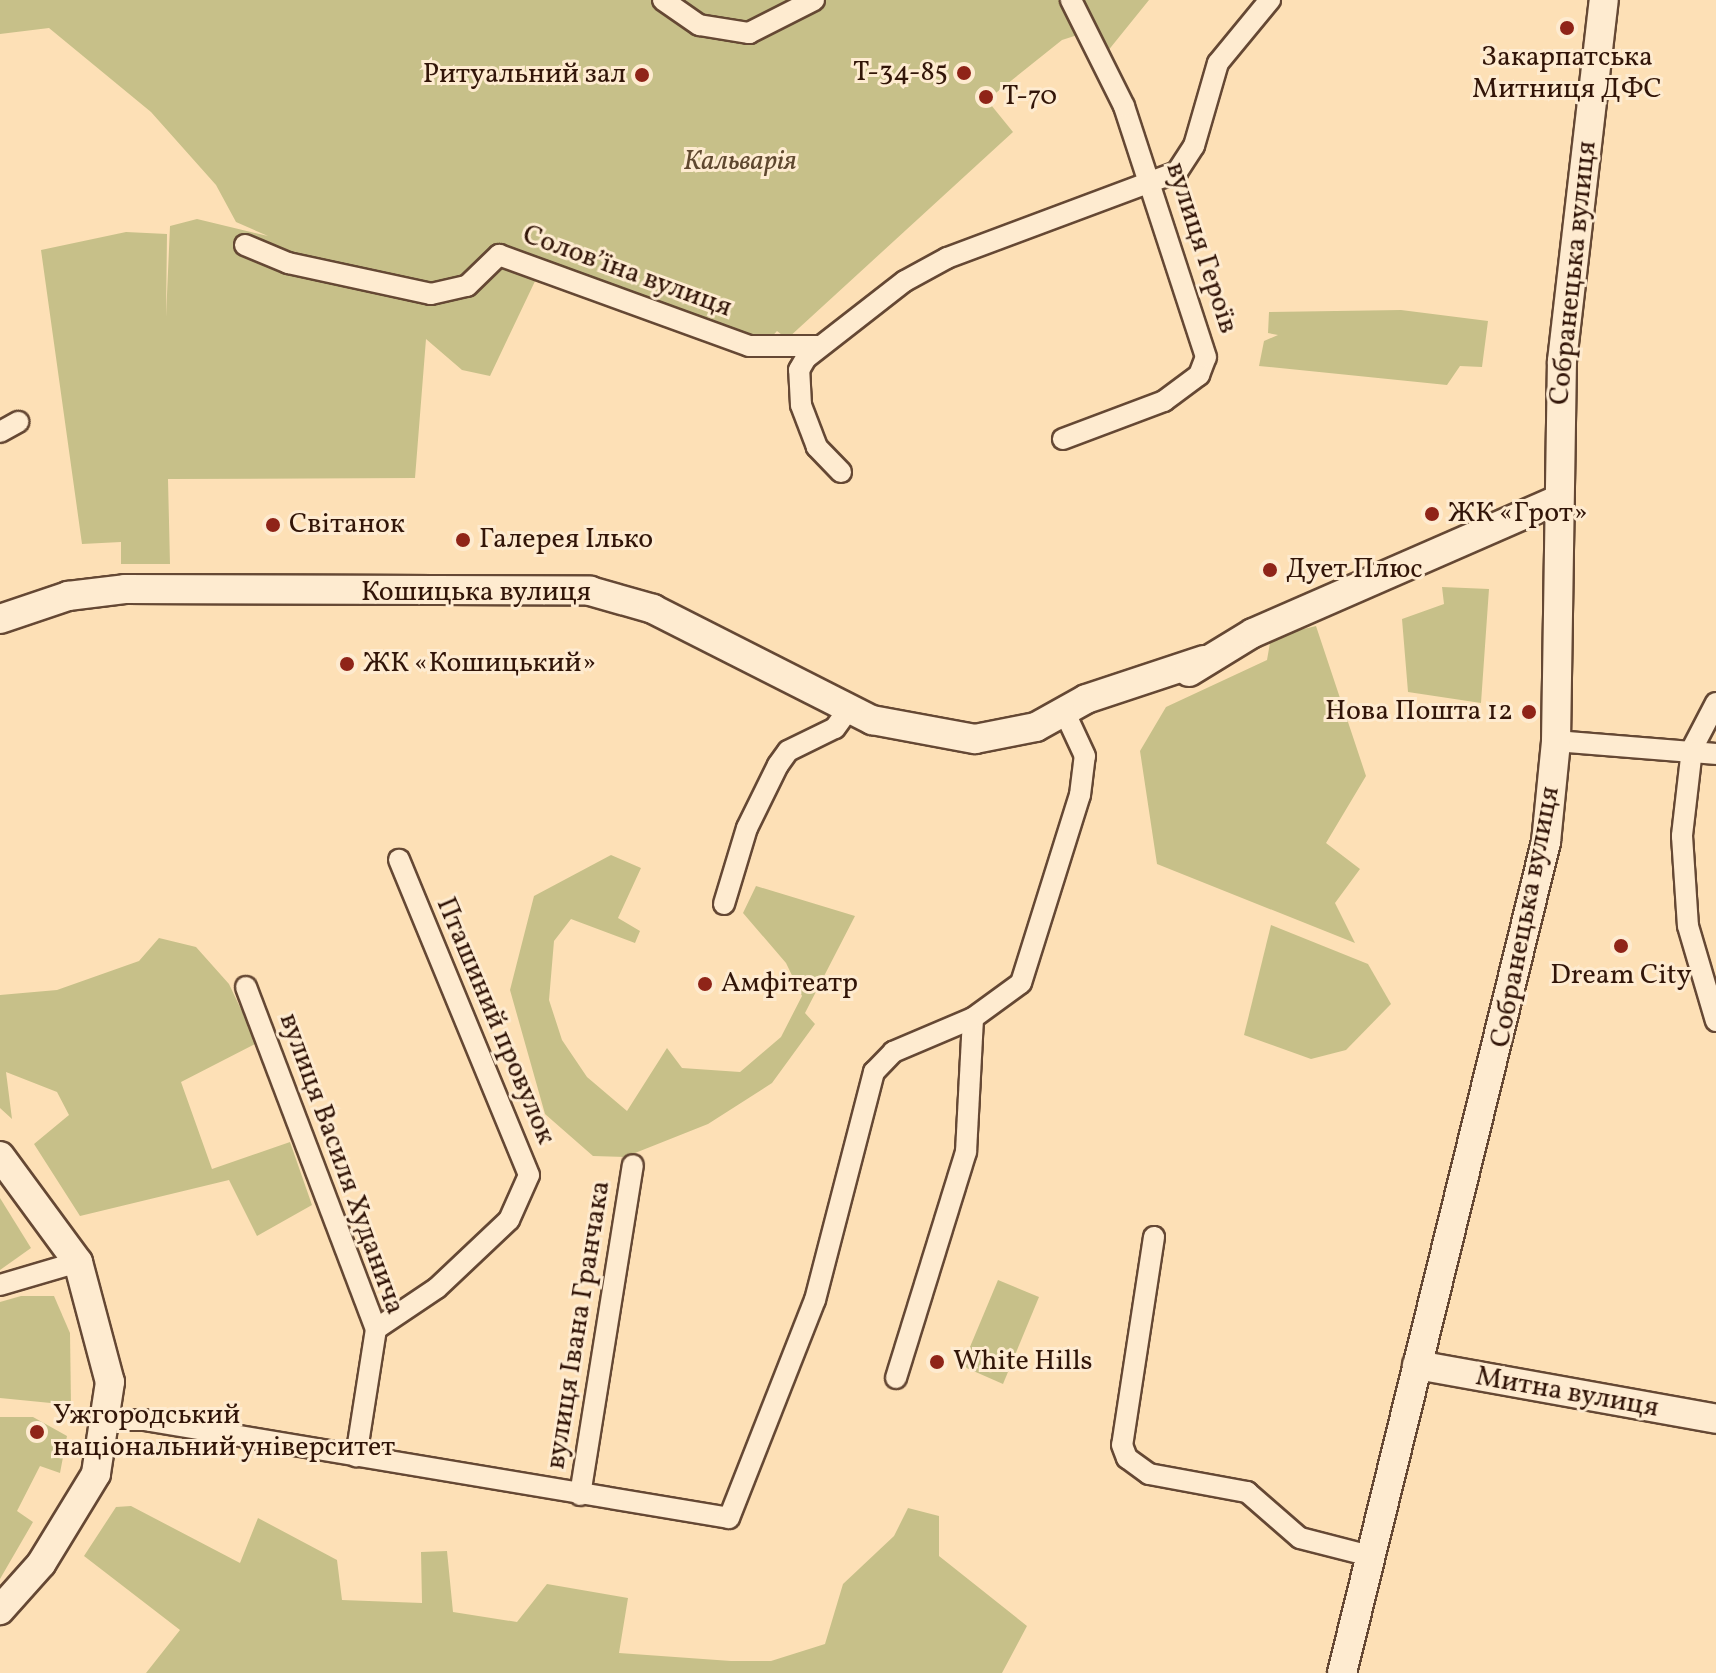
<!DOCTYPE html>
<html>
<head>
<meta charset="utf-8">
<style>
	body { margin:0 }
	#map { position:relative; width:1716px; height:1673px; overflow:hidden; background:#fde0b6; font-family:Vollkorn,serif }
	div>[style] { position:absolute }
	.green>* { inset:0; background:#c7c089 }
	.roads { filter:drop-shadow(2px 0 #654834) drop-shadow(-2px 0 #654834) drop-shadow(0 2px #654834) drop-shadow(0 -2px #654834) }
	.street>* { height:20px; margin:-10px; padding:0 10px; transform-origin:10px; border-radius:10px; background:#feebd0 }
	.secondary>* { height:28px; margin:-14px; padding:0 14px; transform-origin:14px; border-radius:14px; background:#feebd0 }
	.dots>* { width:22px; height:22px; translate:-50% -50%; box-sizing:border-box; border:4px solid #feebd0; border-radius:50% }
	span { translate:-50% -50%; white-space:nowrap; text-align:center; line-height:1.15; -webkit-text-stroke:6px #feebd0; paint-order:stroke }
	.poi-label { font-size:28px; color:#321508 }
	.right { translate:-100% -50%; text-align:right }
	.left { translate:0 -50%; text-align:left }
	.park-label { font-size:28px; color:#5f482f; font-style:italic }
	.street-label { font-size:28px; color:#321508 }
</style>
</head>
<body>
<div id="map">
	<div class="green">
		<div style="clip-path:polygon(0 0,1149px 0,1107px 52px,1093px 30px,1062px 40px,987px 100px,1013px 132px,787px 339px,777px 331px,766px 343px,744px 339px,578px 275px,537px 277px,490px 376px,462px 370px,426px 339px,415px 478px,168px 479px,170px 564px,121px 564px,121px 542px,82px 544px,41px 250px,126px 232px,167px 234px,166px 317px,170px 226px,197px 219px,268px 236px,236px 222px,216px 185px,151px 112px,49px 28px,0 34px)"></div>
		<div style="clip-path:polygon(1401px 310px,1488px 321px,1482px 367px,1460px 366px,1447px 385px,1259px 366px,1264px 341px,1278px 335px,1268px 333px,1269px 312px)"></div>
		<div style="clip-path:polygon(1442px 587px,1489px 589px,1481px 703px,1408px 692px,1402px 619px,1444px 604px)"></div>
		<div style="clip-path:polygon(1316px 626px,1366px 776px,1326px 843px,1360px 869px,1335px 903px,1355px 943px,1157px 864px,1140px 751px,1166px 707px,1267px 660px,1271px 637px)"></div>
		<div style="clip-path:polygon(611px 855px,641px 868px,618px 918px,640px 931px,635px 943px,571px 919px,554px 941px,549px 1000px,562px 1040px,587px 1077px,627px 1111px,667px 1048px,682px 1068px,740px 1072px,781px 1037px,802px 996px,786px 963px,743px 913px,756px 886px,855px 916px,805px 1013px,815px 1024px,772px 1083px,708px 1124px,625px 1157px,593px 1156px,545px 1114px,510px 990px,534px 896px)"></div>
		<div style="clip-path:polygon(1271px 925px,1368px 964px,1391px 1004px,1346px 1050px,1311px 1059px,1244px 1035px)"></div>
		<div style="clip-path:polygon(159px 938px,196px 947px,229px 984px,257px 1043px,181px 1082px,212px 1169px,290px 1142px,312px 1205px,257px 1236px,229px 1180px,80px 1216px,34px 1144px,69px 1115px,57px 1092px,6px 1072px,12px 1119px,0 1108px,0 995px,57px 990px,139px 961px)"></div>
		<div style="clip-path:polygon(0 1198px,31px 1248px,0 1270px)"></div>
		<div style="clip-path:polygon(998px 1280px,1039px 1297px,1003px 1384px,962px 1366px)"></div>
		<div style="clip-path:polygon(21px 1296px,54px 1296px,70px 1333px,71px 1405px,0 1398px,0 1302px)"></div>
		<div style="clip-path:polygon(0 1417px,33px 1417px,67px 1436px,60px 1473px,40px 1466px,17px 1511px,33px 1522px,0 1579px)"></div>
		<div style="clip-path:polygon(131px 1506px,240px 1563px,258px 1518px,337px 1560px,342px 1600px,422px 1603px,421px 1552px,447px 1551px,453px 1612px,517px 1622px,547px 1584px,628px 1598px,619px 1653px,731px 1661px,771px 1661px,825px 1644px,843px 1584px,894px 1536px,908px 1508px,939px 1516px,939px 1556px,1027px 1626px,1002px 1673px,146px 1673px,180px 1630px,84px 1556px,116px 1507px)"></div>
	</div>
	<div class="roads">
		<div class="street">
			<div style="left:663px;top:0;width:44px;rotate:34.8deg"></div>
			<div style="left:699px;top:25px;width:51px;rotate:9.1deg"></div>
			<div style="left:749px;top:33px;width:73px;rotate:-26.9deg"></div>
			<div style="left:245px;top:245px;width:47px;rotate:22.7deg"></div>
			<div style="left:288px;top:263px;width:146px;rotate:12.2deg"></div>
			<div style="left:431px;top:294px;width:37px;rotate:-13deg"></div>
			<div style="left:467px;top:286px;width:45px;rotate:-44.1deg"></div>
			<div style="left:499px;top:255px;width:266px;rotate:20deg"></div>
			<div style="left:749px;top:346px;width:70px"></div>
			<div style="left:0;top:432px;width:21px;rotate:-29deg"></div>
			<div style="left:1063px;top:439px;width:108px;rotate:-20.6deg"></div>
			<div style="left:1164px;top:401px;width:44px;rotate:-36.6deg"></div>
			<div style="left:1199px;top:375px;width:19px;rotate:-69deg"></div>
			<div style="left:1206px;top:357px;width:264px;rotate:-108.1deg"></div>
			<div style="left:1124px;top:106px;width:119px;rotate:-116.6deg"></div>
			<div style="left:841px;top:472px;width:35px;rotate:-134deg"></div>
			<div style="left:817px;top:447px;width:45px;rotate:-110.9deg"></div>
			<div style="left:801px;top:405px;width:35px;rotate:-93deg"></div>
			<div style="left:799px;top:370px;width:14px;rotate:-60deg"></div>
			<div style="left:806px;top:358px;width:125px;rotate:-37.9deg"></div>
			<div style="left:905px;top:281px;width:48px;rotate:-28.7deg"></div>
			<div style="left:947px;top:258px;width:246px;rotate:-20.5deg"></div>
			<div style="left:1177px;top:172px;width:31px;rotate:-57deg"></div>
			<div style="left:1194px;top:146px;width:86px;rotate:-73.9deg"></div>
			<div style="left:1218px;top:63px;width:82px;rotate:-50.5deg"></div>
			<div style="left:1716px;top:703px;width:52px;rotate:117.6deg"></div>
			<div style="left:1692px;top:749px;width:88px;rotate:96.6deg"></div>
			<div style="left:1682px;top:836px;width:90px;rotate:86.2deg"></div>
			<div style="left:1688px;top:926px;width:99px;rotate:73.6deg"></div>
			<div style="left:1556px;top:741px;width:161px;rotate:4.6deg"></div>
			<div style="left:724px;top:904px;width:79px;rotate:-73.2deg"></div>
			<div style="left:747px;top:828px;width:70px;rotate:-63.8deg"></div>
			<div style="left:778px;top:765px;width:17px;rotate:-54deg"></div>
			<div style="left:788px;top:751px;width:52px;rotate:-26.1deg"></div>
			<div style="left:835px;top:728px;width:22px;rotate:-54deg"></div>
			<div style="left:246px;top:987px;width:366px;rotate:69.2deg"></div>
			<div style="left:376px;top:1329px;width:129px;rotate:98.9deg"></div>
			<div style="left:1154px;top:1237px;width:210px;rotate:98.7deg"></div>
			<div style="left:1122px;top:1445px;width:14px;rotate:69deg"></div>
			<div style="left:1127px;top:1458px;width:27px;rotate:36deg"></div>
			<div style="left:1149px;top:1474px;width:100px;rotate:10.4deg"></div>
			<div style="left:1247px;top:1492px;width:70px;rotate:41deg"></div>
			<div style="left:1300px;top:1538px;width:72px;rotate:14.4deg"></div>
			<div style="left:0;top:1285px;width:81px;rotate:-16.4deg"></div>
			<div style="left:376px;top:1329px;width:73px;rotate:-33.9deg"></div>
			<div style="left:437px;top:1288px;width:99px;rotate:-43.4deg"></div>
			<div style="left:509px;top:1220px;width:49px;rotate:-66deg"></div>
			<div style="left:529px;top:1175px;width:341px;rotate:-112.4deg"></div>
			<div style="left:896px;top:1378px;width:237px;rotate:-72.8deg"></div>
			<div style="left:966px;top:1152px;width:134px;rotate:-87deg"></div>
			<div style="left:109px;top:1420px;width:35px"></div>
			<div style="left:144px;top:1420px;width:593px;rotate:9.51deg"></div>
			<div style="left:729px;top:1518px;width:234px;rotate:-68.5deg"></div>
			<div style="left:815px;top:1300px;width:236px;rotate:-75.5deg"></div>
			<div style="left:874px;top:1072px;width:28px;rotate:-46deg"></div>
			<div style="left:893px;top:1052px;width:87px;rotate:-23deg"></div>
			<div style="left:973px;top:1018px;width:59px;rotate:-36.1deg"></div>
			<div style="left:1021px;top:983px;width:197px;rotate:-72.6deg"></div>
			<div style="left:1080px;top:795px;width:39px;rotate:-83deg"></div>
			<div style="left:1085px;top:756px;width:45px;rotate:-114.9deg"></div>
			<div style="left:580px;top:1495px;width:334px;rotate:-80.9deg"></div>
		</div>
		<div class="secondary">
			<div style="left:0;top:619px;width:72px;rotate:-18.7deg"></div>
			<div style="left:68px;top:596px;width:57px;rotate:-7deg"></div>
			<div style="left:125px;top:589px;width:465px;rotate:0.2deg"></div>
			<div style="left:590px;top:591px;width:66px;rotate:15.9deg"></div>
			<div style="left:653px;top:609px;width:246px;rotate:26.9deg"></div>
			<div style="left:872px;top:720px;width:105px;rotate:10.5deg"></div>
			<div style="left:975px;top:739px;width:62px;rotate:-11.1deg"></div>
			<div style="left:1036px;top:727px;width:57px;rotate:-29.2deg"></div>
			<div style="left:1086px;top:699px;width:124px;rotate:-18.3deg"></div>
			<div style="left:1189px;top:672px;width:75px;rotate:-31.4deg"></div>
			<div style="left:1253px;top:633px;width:330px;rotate:-23.6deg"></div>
			<div style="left:0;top:1156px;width:132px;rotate:53.7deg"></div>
			<div style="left:78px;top:1262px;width:124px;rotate:75.1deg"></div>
			<div style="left:110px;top:1382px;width:93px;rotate:98.7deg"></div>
			<div style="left:96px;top:1474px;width:105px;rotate:121.4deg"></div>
			<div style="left:41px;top:1564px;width:62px;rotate:131.7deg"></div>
			<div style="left:1417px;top:1365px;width:304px;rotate:10.2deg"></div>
			<div style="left:1342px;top:1673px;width:856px;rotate:-76.21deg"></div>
			<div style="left:1546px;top:842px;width:101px;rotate:-84.3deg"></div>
			<div style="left:1556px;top:741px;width:380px;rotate:-89.1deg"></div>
			<div style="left:1562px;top:361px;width:363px;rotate:-83.4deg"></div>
		</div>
	</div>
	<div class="dots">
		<div style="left:1567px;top:28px;background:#8f2418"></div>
		<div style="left:964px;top:73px;background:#8f2418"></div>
		<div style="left:642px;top:75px;background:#8f2418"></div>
		<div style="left:986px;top:97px;background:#8f2418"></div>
		<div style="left:1432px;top:514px;background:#8f2418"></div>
		<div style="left:273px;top:525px;background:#8f2418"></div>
		<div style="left:463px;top:540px;background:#8f2418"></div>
		<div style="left:1270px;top:570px;background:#8f2418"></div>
		<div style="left:347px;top:664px;background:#8f2418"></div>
		<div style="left:1529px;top:712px;background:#8f2418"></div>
		<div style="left:1621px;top:946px;background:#8f2418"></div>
		<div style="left:705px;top:984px;background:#8f2418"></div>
		<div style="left:937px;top:1362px;background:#8f2418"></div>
		<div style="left:37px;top:1432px;background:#8f2418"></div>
	</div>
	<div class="poi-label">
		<span style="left:1567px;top:74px">Закарпатська<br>Митниця ДФС</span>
		<span class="right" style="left:948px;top:73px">Т-34-85</span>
		<span class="right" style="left:626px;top:75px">Ритуальний зал</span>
		<span class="left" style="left:1002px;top:97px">Т-70</span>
		<span class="left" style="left:1448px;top:514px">ЖК «Грот»</span>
		<span class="left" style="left:289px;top:525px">Світанок</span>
		<span class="left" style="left:479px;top:540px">Галерея Ілько</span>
		<span class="left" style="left:1286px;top:570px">Дует Плюс</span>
		<span class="left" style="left:363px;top:664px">ЖК «Кошицький»</span>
		<span class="right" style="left:1513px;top:712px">Нова Пошта 12</span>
		<span style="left:1621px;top:976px">Dream City</span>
		<span class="left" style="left:721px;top:984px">Амфітеатр</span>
		<span class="left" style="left:953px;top:1362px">White Hills</span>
		<span class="left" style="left:53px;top:1432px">Ужгородський<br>національний університет</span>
	</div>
	<div class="park-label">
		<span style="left:740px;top:162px">Кальварія</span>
	</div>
	<div class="street-label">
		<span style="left:1201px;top:248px;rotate:72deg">вулиця Героїв</span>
		<span style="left:627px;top:272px;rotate:20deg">Соловʼїна вулиця</span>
		<span style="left:1574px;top:273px;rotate:-84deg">Собранецька вулиця</span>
		<span style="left:476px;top:593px">Кошицька вулиця</span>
		<span style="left:1526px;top:917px;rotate:-79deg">Собранецька вулиця</span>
		<span style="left:495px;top:1021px;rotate:67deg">Пташиний провулок</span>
		<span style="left:341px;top:1164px;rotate:70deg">вулиця Василя Худанича</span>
		<span style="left:579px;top:1325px;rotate:-81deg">вулиця Івана Гранчака</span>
		<span style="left:1567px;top:1393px;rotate:10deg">Митна вулиця</span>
	</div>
</div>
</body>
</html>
